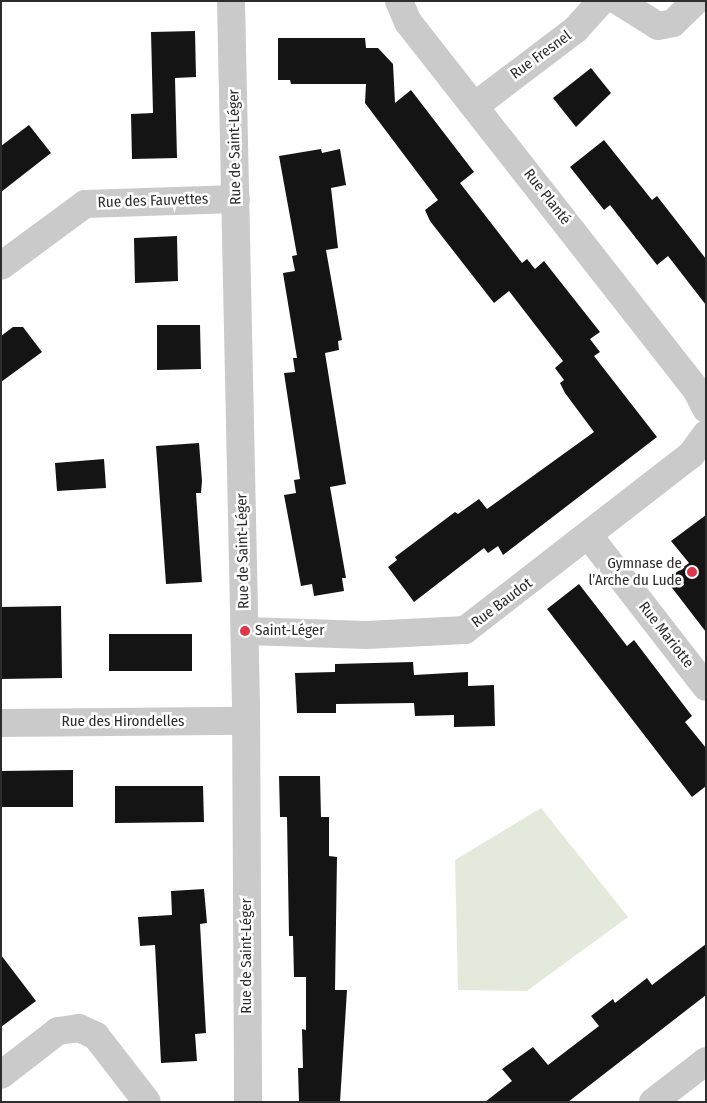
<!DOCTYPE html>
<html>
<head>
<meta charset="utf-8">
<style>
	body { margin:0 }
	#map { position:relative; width:707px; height:1103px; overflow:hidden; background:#fff; font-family:"Fira Sans Condensed",sans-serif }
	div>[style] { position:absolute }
	.green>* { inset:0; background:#e4eadb }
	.building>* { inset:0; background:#141414 }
	.minor>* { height:28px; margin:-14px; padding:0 14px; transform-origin:14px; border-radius:14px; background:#cacaca }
	.dots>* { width:14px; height:14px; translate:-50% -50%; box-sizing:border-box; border:2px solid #fff; border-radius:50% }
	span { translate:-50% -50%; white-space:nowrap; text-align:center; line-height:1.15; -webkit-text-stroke:5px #fff; paint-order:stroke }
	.street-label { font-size:15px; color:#2d2d2d }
	.poi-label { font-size:15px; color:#2d2d2d }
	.right { translate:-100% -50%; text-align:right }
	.left { translate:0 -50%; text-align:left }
	.frame { position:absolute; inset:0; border:2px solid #2d2d2d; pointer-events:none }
</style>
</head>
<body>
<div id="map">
	<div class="green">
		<div style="clip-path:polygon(541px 808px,628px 917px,527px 991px,458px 990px,455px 860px)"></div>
	</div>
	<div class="building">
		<div style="clip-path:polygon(195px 31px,196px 77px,175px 78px,177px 158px,132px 159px,131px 114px,153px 113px,151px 32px)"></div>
		<div style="clip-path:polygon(278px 38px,365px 38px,366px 48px,378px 48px,393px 64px,395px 103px,411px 90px,474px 172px,460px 183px,522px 263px,527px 259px,535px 269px,544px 261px,600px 332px,590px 339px,600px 352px,594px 356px,657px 437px,503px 555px,498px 546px,488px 553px,484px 548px,414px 602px,388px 567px,397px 560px,395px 557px,455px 512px,458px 514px,479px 499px,487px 509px,594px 432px,565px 393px,560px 383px,564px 380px,555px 368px,563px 361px,509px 291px,494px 303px,430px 221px,425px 210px,438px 200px,365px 103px,366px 84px,291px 84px,290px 80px,278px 80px)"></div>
		<div style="clip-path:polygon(591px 68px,611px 93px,576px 127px,553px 98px)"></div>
		<div style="clip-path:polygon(29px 125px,51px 153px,1px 192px,1px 146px)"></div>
		<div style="clip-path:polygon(604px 140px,652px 200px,657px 196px,706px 259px,706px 305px,668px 256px,657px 265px,610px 205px,604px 210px,570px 167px)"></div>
		<div style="clip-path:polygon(321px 149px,322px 153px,340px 149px,346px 185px,331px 188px,338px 248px,326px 250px,342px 340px,338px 341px,339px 350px,325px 353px,346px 484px,330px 487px,346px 578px,342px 578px,344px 591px,314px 596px,312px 584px,301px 586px,284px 495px,296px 493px,294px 480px,300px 479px,284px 373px,295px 372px,293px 358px,297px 358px,283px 273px,295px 271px,292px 256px,297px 255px,279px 156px)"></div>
		<div style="clip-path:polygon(177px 236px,178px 281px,135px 283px,134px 238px)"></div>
		<div style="clip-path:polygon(157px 325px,200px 325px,201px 369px,157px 370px)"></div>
		<div style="clip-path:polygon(13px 327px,23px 327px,42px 352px,1px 382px,1px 336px)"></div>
		<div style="clip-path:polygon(199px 443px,202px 481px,201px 493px,196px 493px,202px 582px,166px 584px,156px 446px)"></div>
		<div style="clip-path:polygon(104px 459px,106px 488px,57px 491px,55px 463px)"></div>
		<div style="clip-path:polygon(706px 515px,706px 632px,666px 580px,689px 563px,671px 541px)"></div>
		<div style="clip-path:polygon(579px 584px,627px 646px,634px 640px,692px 716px,685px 722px,706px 748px,706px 786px,692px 797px,547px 609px)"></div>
		<div style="clip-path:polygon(61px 606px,62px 678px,1px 679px,1px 607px)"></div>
		<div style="clip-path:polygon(109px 634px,192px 634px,192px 671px,109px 671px)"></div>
		<div style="clip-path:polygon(413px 662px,414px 675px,468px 672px,468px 686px,494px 685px,495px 726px,454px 727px,454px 715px,415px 716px,414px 703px,336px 704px,336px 713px,297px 713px,295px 673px,335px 672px,335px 664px)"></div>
		<div style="clip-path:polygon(73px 770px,73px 807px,1px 807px,1px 771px)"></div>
		<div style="clip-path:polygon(279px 776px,320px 776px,321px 817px,329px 817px,329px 856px,337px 857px,335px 990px,347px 990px,340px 1102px,299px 1102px,298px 1068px,303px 1068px,302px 1029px,306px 1030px,306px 977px,294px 977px,293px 936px,289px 936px,287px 817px,280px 817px)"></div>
		<div style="clip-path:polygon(115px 786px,203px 786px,204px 822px,115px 823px)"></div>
		<div style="clip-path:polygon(204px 889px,207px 923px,200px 924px,206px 1033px,195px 1034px,197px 1061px,161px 1063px,155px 945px,140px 946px,138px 917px,172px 915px,171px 891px)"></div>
		<div style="clip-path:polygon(706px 944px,706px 995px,568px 1102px,485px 1102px,512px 1081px,502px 1069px,533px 1047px,548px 1065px,599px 1026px,591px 1016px,613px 999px,615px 1003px,647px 978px,652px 985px)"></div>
		<div style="clip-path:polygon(1px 955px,36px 1001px,1px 1027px)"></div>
	</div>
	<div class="minor">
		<div style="left:231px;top:1px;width:703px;rotate:88.78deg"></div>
		<div style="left:246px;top:704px;width:398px;rotate:89.7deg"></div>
		<div style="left:399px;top:1px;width:23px;rotate:67deg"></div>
		<div style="left:408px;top:22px;width:469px;rotate:51.9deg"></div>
		<div style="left:697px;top:391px;width:20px;rotate:63deg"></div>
		<div style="left:618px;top:1px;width:47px;rotate:32deg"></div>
		<div style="left:658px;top:26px;width:15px;rotate:-11deg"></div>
		<div style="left:673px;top:23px;width:32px;rotate:-44deg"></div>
		<div style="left:476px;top:105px;width:126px;rotate:-37.2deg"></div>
		<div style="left:576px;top:29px;width:38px;rotate:-48deg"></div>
		<div style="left:1px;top:266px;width:104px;rotate:-36.4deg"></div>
		<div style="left:85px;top:204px;width:151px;rotate:-1.9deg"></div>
		<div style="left:589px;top:536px;width:191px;rotate:52.2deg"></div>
		<div style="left:245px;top:631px;width:122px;rotate:1.9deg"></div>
		<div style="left:367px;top:635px;width:98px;rotate:-2.9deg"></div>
		<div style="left:465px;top:630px;width:286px;rotate:-37.8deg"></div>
		<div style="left:691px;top:455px;width:26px;rotate:-54deg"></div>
		<div style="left:1px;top:723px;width:245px;rotate:-0.5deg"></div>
		<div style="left:1px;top:1075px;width:72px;rotate:-37.7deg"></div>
		<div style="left:58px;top:1031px;width:21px;rotate:-8deg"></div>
		<div style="left:79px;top:1028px;width:19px;rotate:25deg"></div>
		<div style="left:96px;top:1036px;width:83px;rotate:52.3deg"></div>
		<div style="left:653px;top:1102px;width:67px;rotate:-37.7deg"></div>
	</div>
	<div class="dots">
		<div style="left:692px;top:572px;background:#de3549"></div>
		<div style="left:245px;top:631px;background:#de3549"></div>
	</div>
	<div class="street-label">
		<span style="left:541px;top:55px;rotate:-36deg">Rue Fresnel</span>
		<span style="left:235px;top:147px;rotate:-91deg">Rue de Saint-Léger</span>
		<span style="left:547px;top:197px;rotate:52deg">Rue Planté</span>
		<span style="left:153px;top:201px;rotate:-2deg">Rue des Fauvettes</span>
		<span style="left:243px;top:551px;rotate:-91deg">Rue de Saint-Léger</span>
		<span style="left:502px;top:603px;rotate:-37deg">Rue Baudot</span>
		<span style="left:666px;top:635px;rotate:52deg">Rue Mariotte</span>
		<span style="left:123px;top:722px">Rue des Hirondelles</span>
		<span style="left:247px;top:956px;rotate:-90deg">Rue de Saint-Léger</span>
	</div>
	<div class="poi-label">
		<span class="right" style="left:682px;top:572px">Gymnase de<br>l’Arche du Lude</span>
		<span class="left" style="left:255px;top:631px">Saint-Léger</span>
	</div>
	<div class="frame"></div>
</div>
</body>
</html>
